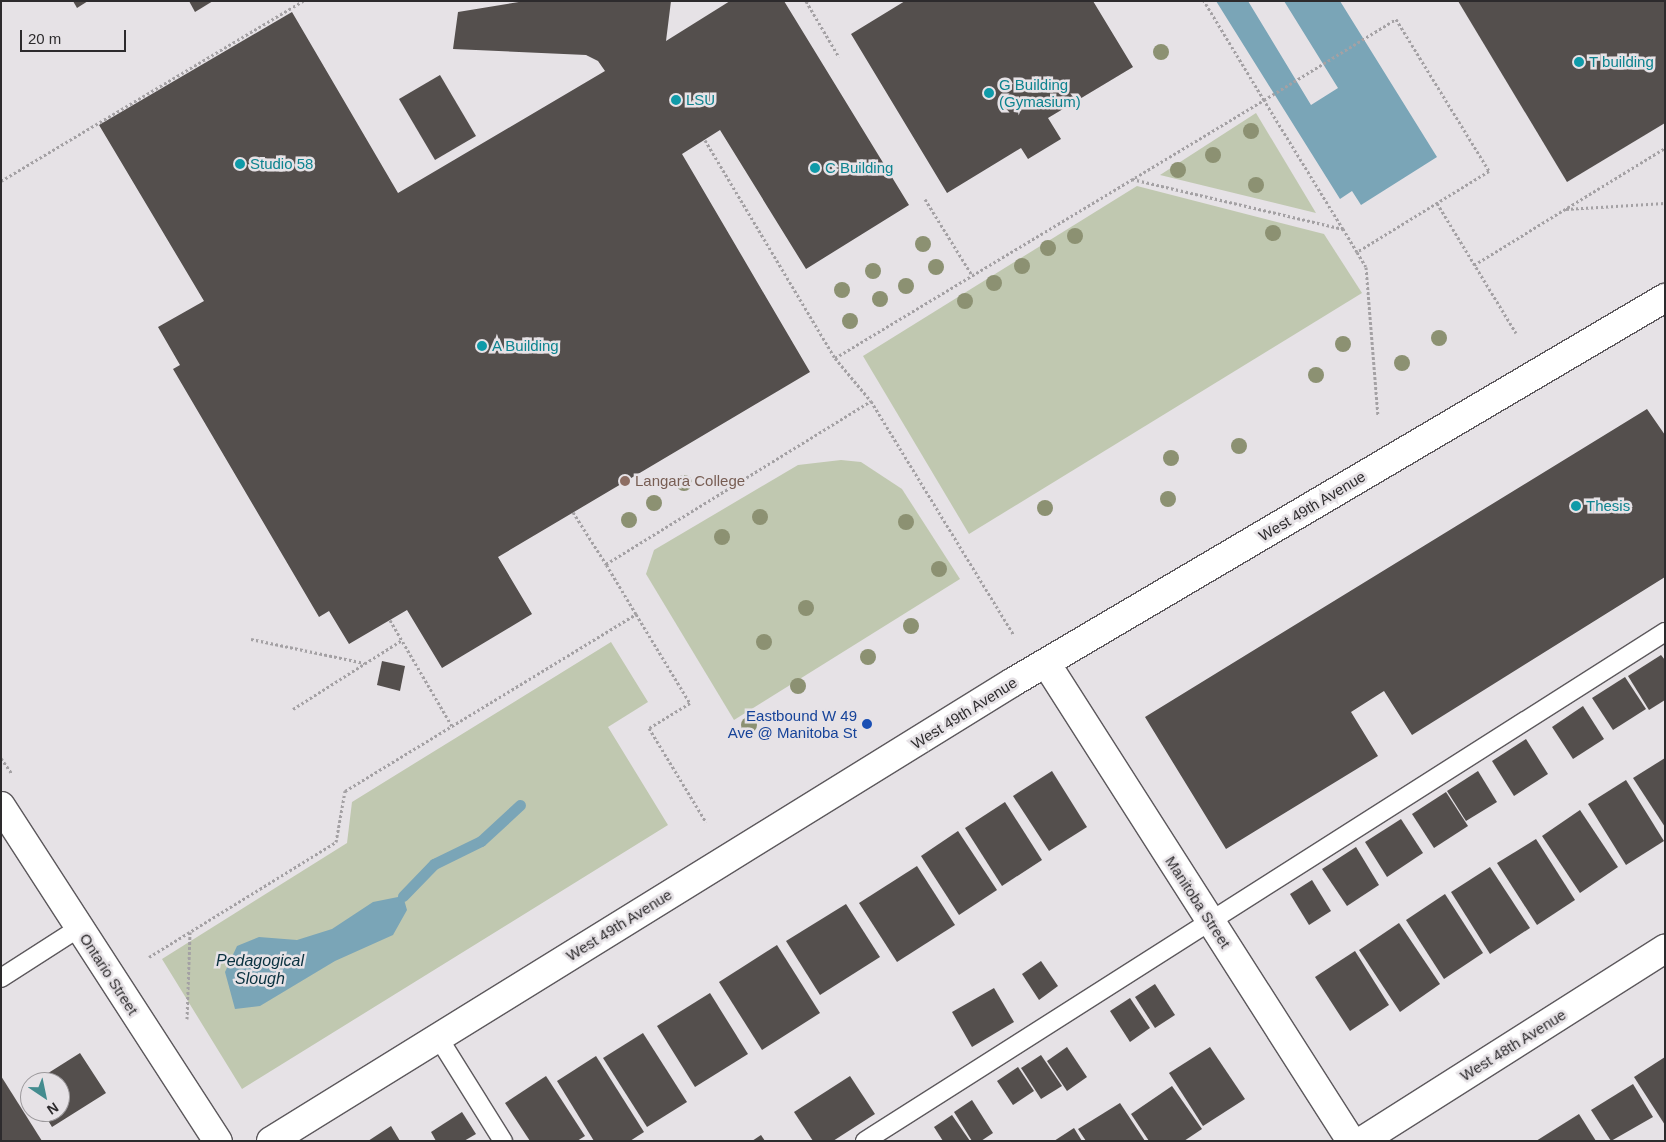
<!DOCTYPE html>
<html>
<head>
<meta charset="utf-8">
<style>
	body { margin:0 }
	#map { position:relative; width:1666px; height:1142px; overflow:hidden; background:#e6e2e6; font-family:Helvetica,sans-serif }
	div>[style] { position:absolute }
	.green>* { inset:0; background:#c0c8b0 }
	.water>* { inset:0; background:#7aa5b7 }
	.stream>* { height:11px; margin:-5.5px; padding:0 5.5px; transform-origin:5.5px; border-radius:5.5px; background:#7aa5b7 }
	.building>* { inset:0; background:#544f4d }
	.path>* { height:3px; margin-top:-1.5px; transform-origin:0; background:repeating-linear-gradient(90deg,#a4a1a4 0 2.5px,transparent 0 5px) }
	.roads { filter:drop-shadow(1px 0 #5d595d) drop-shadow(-1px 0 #5d595d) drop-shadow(0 1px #5d595d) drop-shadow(0 -1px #5d595d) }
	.service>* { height:18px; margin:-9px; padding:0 9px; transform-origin:9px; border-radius:9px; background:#fff }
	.minor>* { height:28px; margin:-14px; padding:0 14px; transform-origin:14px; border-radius:14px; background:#fff }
	.tertiary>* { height:28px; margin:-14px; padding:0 14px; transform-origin:14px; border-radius:14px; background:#fff }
	.trees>* { width:16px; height:16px; margin:-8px; border-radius:50%; background:#8c9172 }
	.dots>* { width:14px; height:14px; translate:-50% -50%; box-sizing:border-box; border:2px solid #e6e2e6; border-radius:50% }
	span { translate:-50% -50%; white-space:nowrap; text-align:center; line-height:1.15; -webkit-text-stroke:5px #e6e2e6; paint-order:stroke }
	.culture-label { font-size:15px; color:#0d838f }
	.left { translate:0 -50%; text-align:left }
	.education-label { font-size:15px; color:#785e54 }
	.street-label { font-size:15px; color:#2d2b2d }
	.transit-label { font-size:15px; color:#164399 }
	.right { translate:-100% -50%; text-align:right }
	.water-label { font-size:16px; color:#09313f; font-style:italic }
	.frame { position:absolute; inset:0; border:2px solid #2d2b2d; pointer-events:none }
	.north { position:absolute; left:20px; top:1072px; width:50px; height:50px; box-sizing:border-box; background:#e6e2e6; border:1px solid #9c999c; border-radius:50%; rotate:146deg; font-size:14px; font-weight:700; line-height:20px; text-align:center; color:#2d2b2d }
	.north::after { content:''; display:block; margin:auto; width:18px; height:22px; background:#448c8f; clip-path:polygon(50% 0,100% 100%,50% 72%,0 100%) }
	.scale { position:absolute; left:20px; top:30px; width:106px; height:22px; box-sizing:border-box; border:2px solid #2d2b2d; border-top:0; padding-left:6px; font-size:15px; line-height:18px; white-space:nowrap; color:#2d2b2d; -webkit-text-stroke:4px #e6e2e6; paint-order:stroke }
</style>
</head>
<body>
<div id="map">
	<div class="green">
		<div style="clip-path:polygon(1256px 113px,1316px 213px,1160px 175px)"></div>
		<div style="clip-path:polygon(1137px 186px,1324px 234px,1362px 293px,969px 534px,863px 356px)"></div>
		<div style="clip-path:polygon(841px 460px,861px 462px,902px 489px,960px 579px,734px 720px,646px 574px,654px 550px,798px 465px)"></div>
		<div style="clip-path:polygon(611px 642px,648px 702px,608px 727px,668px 825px,242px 1089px,162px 959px,347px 843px,352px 802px)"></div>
	</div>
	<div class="water">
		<div style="clip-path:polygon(1216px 1px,1248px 1px,1311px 105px,1338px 88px,1284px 1px,1340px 1px,1437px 157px,1361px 205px,1352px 191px,1340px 199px)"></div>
		<div style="clip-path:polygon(403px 896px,407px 910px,393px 935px,335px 961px,260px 1006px,235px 1009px,225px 972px,237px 946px,259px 937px,297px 940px,332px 929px,373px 902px)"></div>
	</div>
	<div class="stream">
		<div style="left:403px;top:896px;width:45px;rotate:-45.9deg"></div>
		<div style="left:434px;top:864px;width:52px;rotate:-26.1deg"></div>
		<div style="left:481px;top:841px;width:53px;rotate:-42.7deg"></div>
	</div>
	<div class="building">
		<div style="clip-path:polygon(73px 1px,88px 1px,77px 8px)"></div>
		<div style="clip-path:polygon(189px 1px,213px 1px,195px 12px)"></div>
		<div style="clip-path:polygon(525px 1px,671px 1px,666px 41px,730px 1px,784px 1px,909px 205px,806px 269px,720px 130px,682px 154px,810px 372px,498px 557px,532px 614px,442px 668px,407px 610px,349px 644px,329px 611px,319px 617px,173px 369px,180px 365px,158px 327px,204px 301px,99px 125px,292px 12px,398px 193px,605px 71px,598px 61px,586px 55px,453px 49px,458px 12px)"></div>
		<div style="clip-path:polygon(905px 1px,1093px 1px,1133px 67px,1048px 118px,1061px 139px,1028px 159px,1021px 148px,947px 193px,851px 34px)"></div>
		<div style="clip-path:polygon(1458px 1px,1665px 1px,1665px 123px,1567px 182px)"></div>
		<div style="clip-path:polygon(440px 75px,476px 136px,435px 160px,399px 99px)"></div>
		<div style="clip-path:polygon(1647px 409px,1665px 435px,1665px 577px,1412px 735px,1384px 691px,1351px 712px,1378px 756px,1226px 849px,1145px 717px)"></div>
		<div style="clip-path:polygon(1661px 655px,1665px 660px,1665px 700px,1649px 710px,1628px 676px)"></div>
		<div style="clip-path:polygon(382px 661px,405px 666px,400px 691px,377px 685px)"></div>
		<div style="clip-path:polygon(1625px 677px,1646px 709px,1613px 730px,1592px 698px)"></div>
		<div style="clip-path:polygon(1583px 706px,1604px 739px,1573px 759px,1552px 727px)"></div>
		<div style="clip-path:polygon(1526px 739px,1548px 774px,1514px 796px,1492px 761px)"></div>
		<div style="clip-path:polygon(1665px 758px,1665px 827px,1633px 778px)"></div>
		<div style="clip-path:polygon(1052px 771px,1087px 827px,1049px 851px,1013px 796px)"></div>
		<div style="clip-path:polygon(1478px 771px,1497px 802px,1466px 821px,1447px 791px)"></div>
		<div style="clip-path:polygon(1626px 780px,1664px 841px,1626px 865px,1588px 804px)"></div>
		<div style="clip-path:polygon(1446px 792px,1468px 826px,1434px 848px,1412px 814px)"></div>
		<div style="clip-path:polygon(1005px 802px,1042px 860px,1002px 886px,965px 828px)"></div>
		<div style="clip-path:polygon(1580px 810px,1618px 867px,1580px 893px,1542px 836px)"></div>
		<div style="clip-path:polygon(1401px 819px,1423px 853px,1387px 877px,1365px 842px)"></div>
		<div style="clip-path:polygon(958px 831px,997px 890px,959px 915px,921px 856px)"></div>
		<div style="clip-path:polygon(1536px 839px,1575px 900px,1537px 925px,1497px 863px)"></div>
		<div style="clip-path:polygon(1356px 847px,1379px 885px,1347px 906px,1322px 869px)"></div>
		<div style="clip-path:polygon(917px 866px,955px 925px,897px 962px,859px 903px)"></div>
		<div style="clip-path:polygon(1490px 867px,1530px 928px,1490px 954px,1451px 892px)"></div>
		<div style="clip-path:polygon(1312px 880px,1331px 911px,1309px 925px,1290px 894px)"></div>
		<div style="clip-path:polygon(1445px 894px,1483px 953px,1444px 979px,1406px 920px)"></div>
		<div style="clip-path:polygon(846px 904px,880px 957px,820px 995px,786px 941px)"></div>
		<div style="clip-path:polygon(1399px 923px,1440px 984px,1400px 1012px,1359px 950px)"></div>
		<div style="clip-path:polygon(777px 945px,820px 1013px,762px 1050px,719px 982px)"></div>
		<div style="clip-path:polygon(1355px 951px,1389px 1005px,1350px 1031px,1315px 977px)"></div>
		<div style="clip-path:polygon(1041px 961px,1058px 986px,1039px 1000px,1022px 974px)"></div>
		<div style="clip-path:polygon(1155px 984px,1175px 1015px,1155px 1028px,1135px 997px)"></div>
		<div style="clip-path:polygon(994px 988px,1014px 1022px,972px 1047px,952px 1012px)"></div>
		<div style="clip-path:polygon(710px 993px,748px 1054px,695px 1087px,657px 1026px)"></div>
		<div style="clip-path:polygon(1130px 998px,1150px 1028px,1130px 1042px,1110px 1011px)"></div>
		<div style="clip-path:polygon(643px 1033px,687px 1102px,647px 1127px,603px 1058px)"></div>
		<div style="clip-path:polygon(1067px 1047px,1087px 1077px,1067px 1091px,1047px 1061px)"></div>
		<div style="clip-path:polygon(1210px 1047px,1245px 1099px,1203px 1126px,1169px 1073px)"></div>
		<div style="clip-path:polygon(80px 1053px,106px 1093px,52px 1127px,43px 1112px,60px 1112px,60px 1082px,34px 1082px)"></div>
		<div style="clip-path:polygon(1041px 1055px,1062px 1086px,1041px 1099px,1021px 1068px)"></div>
		<div style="clip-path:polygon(596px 1056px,644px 1132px,630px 1141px,594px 1141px,557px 1081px)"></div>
		<div style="clip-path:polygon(1665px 1057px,1665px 1125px,1634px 1077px)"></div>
		<div style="clip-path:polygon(1018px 1067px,1034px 1091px,1013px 1105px,997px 1081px)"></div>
		<div style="clip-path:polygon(1px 1076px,42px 1141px,1px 1141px)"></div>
		<div style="clip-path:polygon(546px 1076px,585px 1136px,577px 1141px,530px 1141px,505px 1103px)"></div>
		<div style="clip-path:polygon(850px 1076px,875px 1114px,833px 1141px,813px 1141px,794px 1112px)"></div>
		<div style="clip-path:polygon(1633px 1084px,1653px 1117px,1611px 1141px,1591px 1110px)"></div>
		<div style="clip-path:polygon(1172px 1086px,1202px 1129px,1184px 1141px,1149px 1141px,1131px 1114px)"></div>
		<div style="clip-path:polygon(972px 1100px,993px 1133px,981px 1141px,972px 1141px,954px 1112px)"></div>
		<div style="clip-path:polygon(1120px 1103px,1145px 1141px,1086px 1141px,1078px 1129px)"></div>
		<div style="clip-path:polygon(462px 1112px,476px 1134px,464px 1141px,436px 1141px,431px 1132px)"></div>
		<div style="clip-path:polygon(1579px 1114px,1596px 1141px,1536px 1141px)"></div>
		<div style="clip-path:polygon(952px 1115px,970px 1141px,943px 1141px,934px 1127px)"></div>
		<div style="clip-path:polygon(391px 1126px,400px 1141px,368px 1141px)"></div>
		<div style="clip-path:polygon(1074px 1128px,1082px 1141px,1054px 1141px)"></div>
		<div style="clip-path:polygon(761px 1135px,765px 1141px,752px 1141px)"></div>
	</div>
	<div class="path">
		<div style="left:806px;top:1px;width:65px;rotate:59.5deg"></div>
		<div style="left:705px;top:140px;width:254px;rotate:59.2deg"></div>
		<div style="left:835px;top:358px;width:56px;rotate:50.1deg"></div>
		<div style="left:871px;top:401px;width:273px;rotate:58.6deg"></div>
		<div style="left:1132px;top:179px;width:217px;rotate:13.3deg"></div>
		<div style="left:1px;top:181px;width:352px;rotate:-30.8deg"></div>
		<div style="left:925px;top:199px;width:89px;rotate:58.3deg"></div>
		<div style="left:1437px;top:203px;width:152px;rotate:58.7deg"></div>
		<div style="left:1566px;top:209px;width:99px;rotate:-3.5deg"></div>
		<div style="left:1357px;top:252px;width:17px;rotate:59deg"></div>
		<div style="left:1366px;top:267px;width:149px;rotate:85.4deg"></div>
		<div style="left:1474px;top:265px;width:224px;rotate:-31.5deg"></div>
		<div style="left:835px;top:358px;width:501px;rotate:-31.02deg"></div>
		<div style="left:1264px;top:100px;width:155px;rotate:-31.5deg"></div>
		<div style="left:1396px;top:19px;width:178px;rotate:58.5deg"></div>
		<div style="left:1489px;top:171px;width:155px;rotate:148.5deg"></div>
		<div style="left:1357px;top:252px;width:27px;rotate:-121deg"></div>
		<div style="left:1343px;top:229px;width:151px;rotate:-121.5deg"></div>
		<div style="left:1264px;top:100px;width:116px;rotate:-121.2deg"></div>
		<div style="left:573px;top:512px;width:62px;rotate:57.6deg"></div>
		<div style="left:636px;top:614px;width:104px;rotate:58.8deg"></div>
		<div style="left:690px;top:703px;width:48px;rotate:148.6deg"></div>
		<div style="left:649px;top:728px;width:110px;rotate:58.8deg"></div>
		<div style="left:390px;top:620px;width:123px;rotate:59.7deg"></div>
		<div style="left:251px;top:639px;width:116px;rotate:11.9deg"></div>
		<div style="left:293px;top:709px;width:129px;rotate:-32.3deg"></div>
		<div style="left:1px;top:758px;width:19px;rotate:55deg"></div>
		<div style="left:149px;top:957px;width:220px;rotate:-31.6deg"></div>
		<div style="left:336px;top:842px;width:52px;rotate:-80deg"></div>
		<div style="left:345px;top:791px;width:341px;rotate:-31.3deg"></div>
		<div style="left:636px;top:614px;width:58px;rotate:-121deg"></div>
		<div style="left:606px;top:564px;width:311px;rotate:-31.6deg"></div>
		<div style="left:187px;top:1019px;width:87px;rotate:-88deg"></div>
	</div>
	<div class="roads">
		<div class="service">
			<div style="left:1px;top:978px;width:93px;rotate:-32.7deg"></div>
			<div style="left:438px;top:1037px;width:123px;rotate:58deg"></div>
			<div style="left:865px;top:1141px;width:948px;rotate:-32.47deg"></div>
		</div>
		<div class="minor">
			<div style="left:1046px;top:663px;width:567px;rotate:57.46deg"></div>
			<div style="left:1px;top:806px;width:399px;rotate:57.1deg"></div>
			<div style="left:1362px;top:1141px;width:359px;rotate:-32.4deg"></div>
		</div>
		<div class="tertiary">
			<div style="left:271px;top:1141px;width:872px;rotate:-31.74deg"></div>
			<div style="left:1013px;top:682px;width:757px;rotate:-30.5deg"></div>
		</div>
	</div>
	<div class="trees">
		<div style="left:1161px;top:52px"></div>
		<div style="left:1251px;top:131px"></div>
		<div style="left:1213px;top:155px"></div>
		<div style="left:1178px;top:170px"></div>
		<div style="left:1256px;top:185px"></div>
		<div style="left:1273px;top:233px"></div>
		<div style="left:1075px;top:236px"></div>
		<div style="left:923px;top:244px"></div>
		<div style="left:1048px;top:248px"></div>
		<div style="left:1022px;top:266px"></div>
		<div style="left:936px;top:267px"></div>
		<div style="left:873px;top:271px"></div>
		<div style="left:994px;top:283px"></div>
		<div style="left:906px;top:286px"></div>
		<div style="left:842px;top:290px"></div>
		<div style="left:880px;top:299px"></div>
		<div style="left:965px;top:301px"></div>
		<div style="left:850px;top:321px"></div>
		<div style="left:1439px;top:338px"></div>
		<div style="left:1343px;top:344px"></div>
		<div style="left:1402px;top:363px"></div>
		<div style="left:1316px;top:375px"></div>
		<div style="left:1239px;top:446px"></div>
		<div style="left:1171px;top:458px"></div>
		<div style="left:684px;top:483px"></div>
		<div style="left:1168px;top:499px"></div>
		<div style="left:654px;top:503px"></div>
		<div style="left:1045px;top:508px"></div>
		<div style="left:760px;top:517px"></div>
		<div style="left:629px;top:520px"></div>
		<div style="left:906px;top:522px"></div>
		<div style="left:722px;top:537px"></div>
		<div style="left:939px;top:569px"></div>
		<div style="left:806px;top:608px"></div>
		<div style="left:911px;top:626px"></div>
		<div style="left:764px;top:642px"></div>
		<div style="left:868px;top:657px"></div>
		<div style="left:798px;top:686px"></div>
		<div style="left:749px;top:725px"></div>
	</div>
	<div class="dots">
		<div style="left:1579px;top:62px;background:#0f9aa8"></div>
		<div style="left:989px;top:93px;background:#0f9aa8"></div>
		<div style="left:676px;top:100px;background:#0f9aa8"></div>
		<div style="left:240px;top:164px;background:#0f9aa8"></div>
		<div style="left:815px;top:168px;background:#0f9aa8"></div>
		<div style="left:482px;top:346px;background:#0f9aa8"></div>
		<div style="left:625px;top:481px;background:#8d6e63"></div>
		<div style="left:1576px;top:506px;background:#0f9aa8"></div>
		<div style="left:867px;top:724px;background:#1a4fb4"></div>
	</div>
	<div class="culture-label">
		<span class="left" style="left:1589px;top:62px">T building</span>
		<span class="left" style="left:999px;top:93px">G Building<br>(Gymasium)</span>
		<span class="left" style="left:686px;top:100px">LSU</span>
		<span class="left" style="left:250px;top:164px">Studio 58</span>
		<span class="left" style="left:825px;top:168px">C Building</span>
		<span class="left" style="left:492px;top:346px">A Building</span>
		<span class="left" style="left:1586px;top:506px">Thesis</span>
	</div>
	<div class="education-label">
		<span class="left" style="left:635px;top:481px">Langara College</span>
	</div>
	<div class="street-label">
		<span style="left:1312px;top:506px;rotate:-31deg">West 49th Avenue</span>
		<span style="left:964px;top:713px;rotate:-32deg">West 49th Avenue</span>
		<span style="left:1198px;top:902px;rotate:57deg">Manitoba Street</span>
		<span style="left:619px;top:925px;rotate:-32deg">West 49th Avenue</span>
		<span style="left:109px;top:974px;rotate:57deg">Ontario Street</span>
		<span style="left:1513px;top:1045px;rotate:-32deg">West 48th Avenue</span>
	</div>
	<div class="transit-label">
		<span class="right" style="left:857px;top:724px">Eastbound W 49<br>Ave @ Manitoba St</span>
	</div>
	<div class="water-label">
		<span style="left:260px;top:970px">Pedagogical<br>Slough</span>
	</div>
	<div class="frame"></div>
	<div class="north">N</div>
	<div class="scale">20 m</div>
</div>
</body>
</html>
